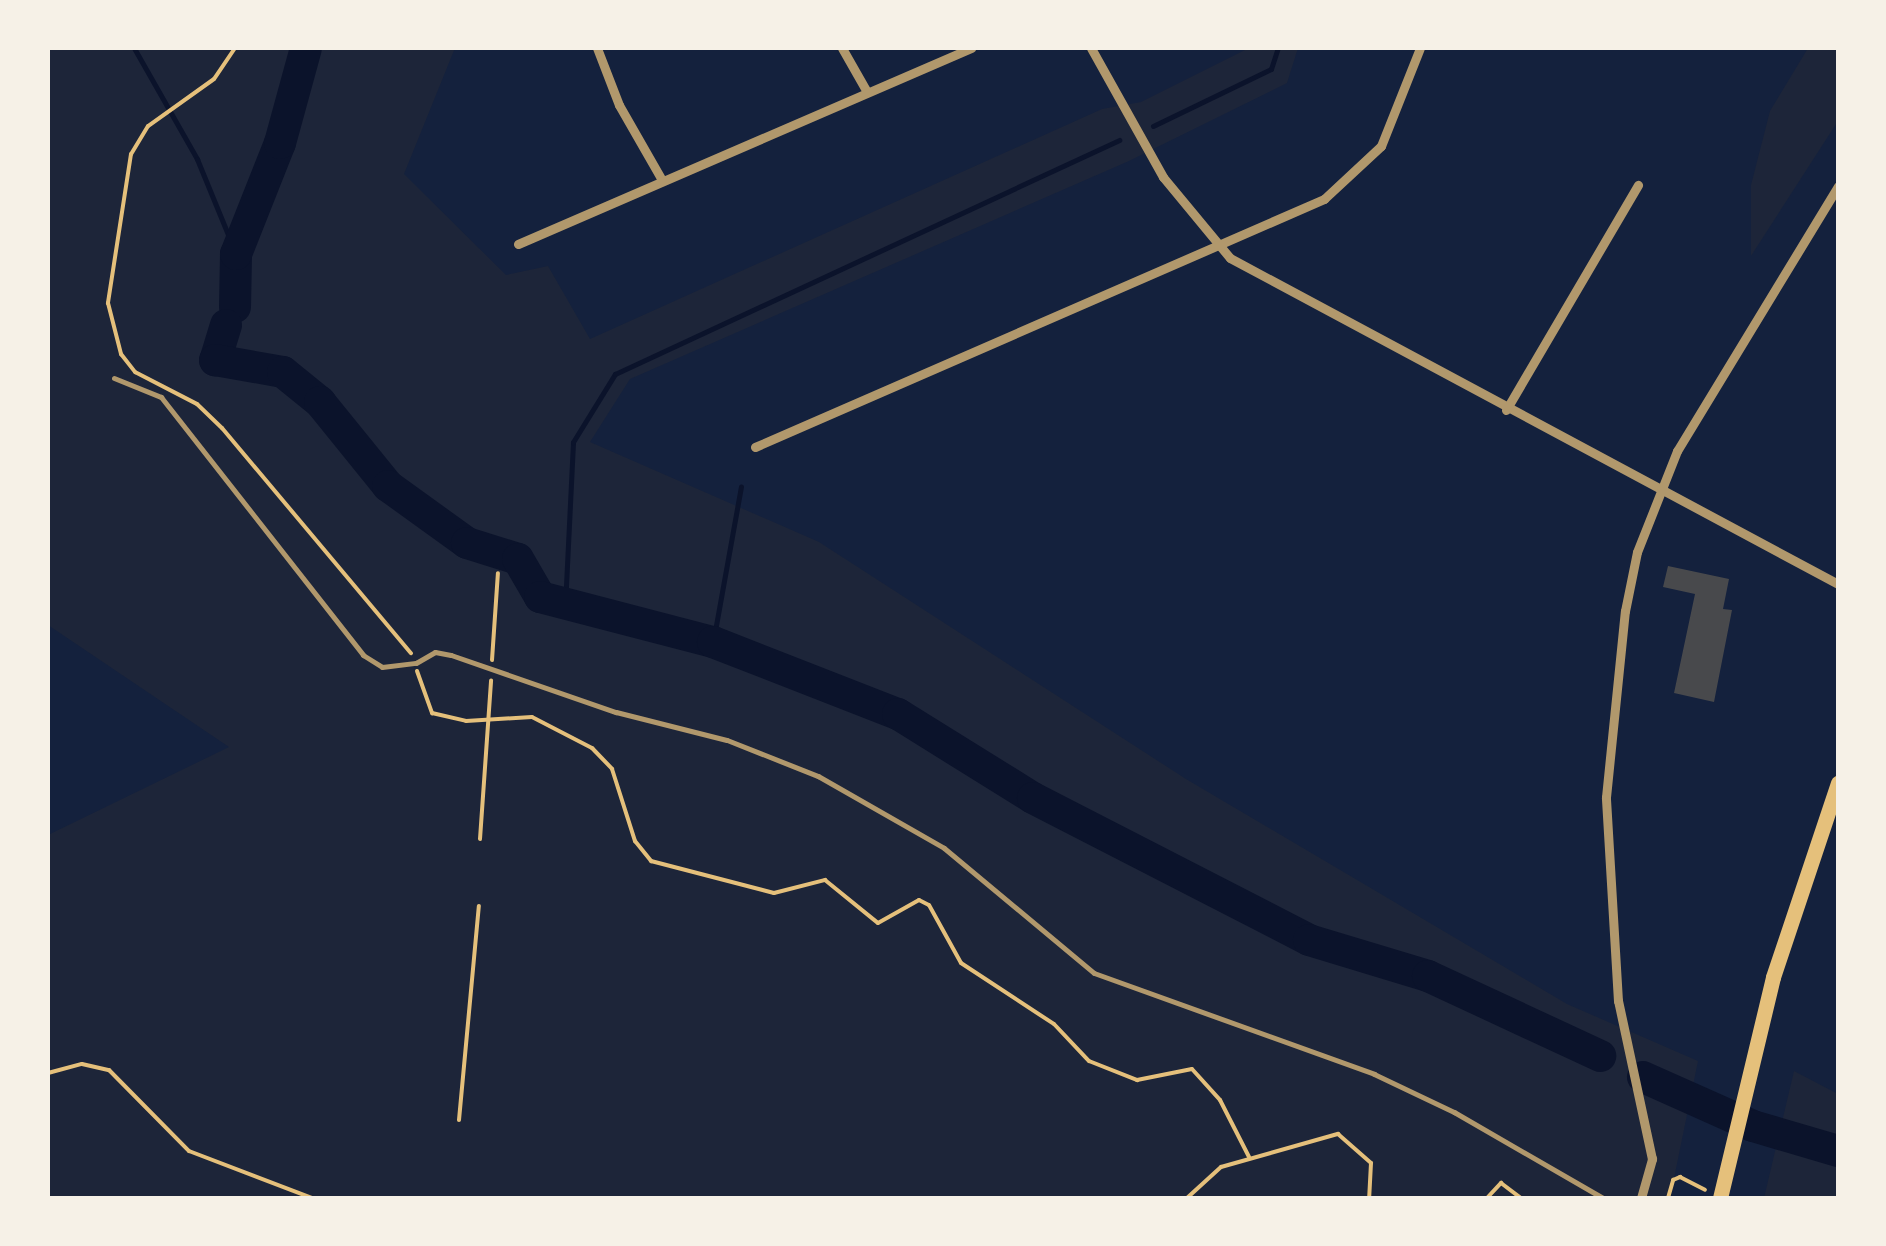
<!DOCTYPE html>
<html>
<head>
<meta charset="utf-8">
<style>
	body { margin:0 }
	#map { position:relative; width:1886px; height:1246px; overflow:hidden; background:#14213d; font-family:Helvetica,sans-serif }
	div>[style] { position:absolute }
	.green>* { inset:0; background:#1d2539 }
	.stream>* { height:5px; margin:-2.5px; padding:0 2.5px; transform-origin:2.5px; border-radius:2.5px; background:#0b132b }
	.river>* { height:32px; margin:-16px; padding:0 16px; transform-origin:16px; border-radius:16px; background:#0b132b }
	.building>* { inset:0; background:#48494c }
	.path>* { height:4px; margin:-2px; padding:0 2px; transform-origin:2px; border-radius:2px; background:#e5c07b }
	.service>* { height:5px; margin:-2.5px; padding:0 2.5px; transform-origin:2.5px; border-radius:2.5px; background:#b1986c }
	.minor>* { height:9px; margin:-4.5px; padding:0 4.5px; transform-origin:4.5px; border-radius:4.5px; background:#b1986c }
	.primary>* { height:15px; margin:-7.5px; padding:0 7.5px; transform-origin:7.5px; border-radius:7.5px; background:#e5c07b }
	span { translate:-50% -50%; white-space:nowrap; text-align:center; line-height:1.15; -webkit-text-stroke:10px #f6f1e7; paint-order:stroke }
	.frame { position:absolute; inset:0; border:50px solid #f6f1e7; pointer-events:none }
</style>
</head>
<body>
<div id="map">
	<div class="green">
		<div style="clip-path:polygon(48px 48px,455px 48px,404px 174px,506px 275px,548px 266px,590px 339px,1102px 109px,1141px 102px,1249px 48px,1298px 48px,1287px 83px,1129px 161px,630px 379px,590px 442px,819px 542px,1186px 779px,1567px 1004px,1698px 1061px,1670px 1198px,48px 1198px,48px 835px,229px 747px,48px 625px)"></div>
		<div style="clip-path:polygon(1808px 48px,1838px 48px,1838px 121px,1751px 256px,1751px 185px,1770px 111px)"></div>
		<div style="clip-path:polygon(1794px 1071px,1838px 1094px,1838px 1198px,1764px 1198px)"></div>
	</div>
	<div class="stream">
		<div style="left:134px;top:48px;width:128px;rotate:60.4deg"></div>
		<div style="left:197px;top:159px;width:103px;rotate:67.7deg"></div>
		<div style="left:1153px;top:126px;width:131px;rotate:-25.8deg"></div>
		<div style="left:1271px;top:69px;width:22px;rotate:-72deg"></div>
		<div style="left:565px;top:606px;width:164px;rotate:-87.2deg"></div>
		<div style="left:573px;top:442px;width:80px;rotate:-58.3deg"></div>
		<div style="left:615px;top:374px;width:556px;rotate:-24.9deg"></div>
		<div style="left:713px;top:642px;width:158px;rotate:-79.8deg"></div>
	</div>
	<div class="river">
		<div style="left:235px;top:307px;width:53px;rotate:-88.9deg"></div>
		<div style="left:236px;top:254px;width:119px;rotate:-68.4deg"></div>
		<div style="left:280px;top:143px;width:98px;rotate:-74.7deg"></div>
		<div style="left:226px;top:325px;width:37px;rotate:107deg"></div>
		<div style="left:215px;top:360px;width:69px;rotate:10deg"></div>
		<div style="left:283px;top:372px;width:48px;rotate:39deg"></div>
		<div style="left:320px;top:402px;width:108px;rotate:51deg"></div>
		<div style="left:388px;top:486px;width:97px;rotate:35.8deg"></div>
		<div style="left:467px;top:543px;width:53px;rotate:17.4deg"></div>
		<div style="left:518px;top:559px;width:44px;rotate:59.9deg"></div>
		<div style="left:540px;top:597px;width:179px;rotate:14.6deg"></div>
		<div style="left:713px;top:642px;width:199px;rotate:21.3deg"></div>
		<div style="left:898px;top:714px;width:159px;rotate:31.9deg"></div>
		<div style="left:1033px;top:798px;width:310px;rotate:27.2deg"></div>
		<div style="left:1309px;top:940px;width:124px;rotate:16.8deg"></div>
		<div style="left:1428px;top:976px;width:190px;rotate:24.9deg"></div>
		<div style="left:1643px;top:1077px;width:120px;rotate:24deg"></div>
		<div style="left:1753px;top:1126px;width:89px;rotate:16.4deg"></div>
	</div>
	<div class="building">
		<div style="clip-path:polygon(1668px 566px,1729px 579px,1723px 609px,1732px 610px,1714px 702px,1674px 693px,1695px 594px,1663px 587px)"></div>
	</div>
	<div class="path">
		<div style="left:235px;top:48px;width:37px;rotate:124deg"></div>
		<div style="left:214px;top:79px;width:81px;rotate:144.5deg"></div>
		<div style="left:148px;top:126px;width:33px;rotate:121deg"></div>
		<div style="left:131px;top:154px;width:151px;rotate:98.8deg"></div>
		<div style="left:108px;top:303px;width:53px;rotate:75.7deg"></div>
		<div style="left:121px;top:354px;width:23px;rotate:52deg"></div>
		<div style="left:135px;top:372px;width:70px;rotate:27.3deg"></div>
		<div style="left:197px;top:404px;width:35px;rotate:44deg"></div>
		<div style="left:222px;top:428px;width:294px;rotate:50deg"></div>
		<div style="left:492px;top:660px;width:87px;rotate:-86.1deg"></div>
		<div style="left:417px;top:671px;width:45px;rotate:70.3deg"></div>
		<div style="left:432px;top:713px;width:35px;rotate:13deg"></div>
		<div style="left:466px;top:721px;width:66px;rotate:-3.5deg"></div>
		<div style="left:532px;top:717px;width:68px;rotate:27.3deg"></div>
		<div style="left:592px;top:748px;width:29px;rotate:46deg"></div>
		<div style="left:612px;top:769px;width:76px;rotate:72.3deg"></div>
		<div style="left:635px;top:841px;width:26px;rotate:51deg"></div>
		<div style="left:651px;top:861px;width:127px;rotate:14.6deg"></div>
		<div style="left:774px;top:893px;width:53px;rotate:-14.3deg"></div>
		<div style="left:825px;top:880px;width:68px;rotate:39.1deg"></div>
		<div style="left:878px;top:923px;width:47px;rotate:-29.3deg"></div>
		<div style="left:919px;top:900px;width:11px;rotate:27deg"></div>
		<div style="left:929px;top:905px;width:66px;rotate:61.1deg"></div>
		<div style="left:961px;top:963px;width:111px;rotate:33.3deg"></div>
		<div style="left:1054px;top:1024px;width:51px;rotate:46.6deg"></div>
		<div style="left:1089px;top:1061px;width:52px;rotate:21.6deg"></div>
		<div style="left:1137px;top:1080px;width:56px;rotate:-11.3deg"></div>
		<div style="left:1192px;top:1069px;width:42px;rotate:47.9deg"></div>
		<div style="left:1220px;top:1100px;width:64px;rotate:63deg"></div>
		<div style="left:480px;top:839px;width:159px;rotate:-86deg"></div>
		<div style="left:48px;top:1073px;width:35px;rotate:-15deg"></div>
		<div style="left:82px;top:1064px;width:28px;rotate:13deg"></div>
		<div style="left:109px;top:1070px;width:114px;rotate:45.4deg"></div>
		<div style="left:189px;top:1151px;width:132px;rotate:20.9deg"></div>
		<div style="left:459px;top:1120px;width:215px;rotate:-84.7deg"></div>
		<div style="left:1187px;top:1198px;width:46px;rotate:-42.4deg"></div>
		<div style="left:1221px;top:1167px;width:122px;rotate:-15.8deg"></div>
		<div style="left:1338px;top:1134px;width:44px;rotate:41.3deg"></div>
		<div style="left:1371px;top:1163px;width:35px;rotate:93deg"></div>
		<div style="left:1487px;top:1198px;width:21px;rotate:-47deg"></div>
		<div style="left:1501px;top:1183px;width:25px;rotate:37deg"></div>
		<div style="left:1668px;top:1198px;width:19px;rotate:-74deg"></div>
		<div style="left:1673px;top:1180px;width:8px;rotate:-23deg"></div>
		<div style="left:1680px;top:1177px;width:28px;rotate:27deg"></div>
	</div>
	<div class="service">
		<div style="left:114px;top:378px;width:51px;rotate:22deg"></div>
		<div style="left:161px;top:397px;width:328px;rotate:51.9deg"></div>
		<div style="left:363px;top:655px;width:22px;rotate:32deg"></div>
		<div style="left:382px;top:667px;width:34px;rotate:-7deg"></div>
		<div style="left:416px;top:663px;width:22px;rotate:-30deg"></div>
		<div style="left:435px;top:652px;width:16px;rotate:11deg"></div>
		<div style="left:451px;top:655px;width:175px;rotate:19.1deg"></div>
		<div style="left:616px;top:712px;width:114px;rotate:14.2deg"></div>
		<div style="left:727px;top:740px;width:98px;rotate:21.6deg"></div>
		<div style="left:818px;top:776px;width:145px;rotate:29.7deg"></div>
		<div style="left:944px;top:848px;width:195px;rotate:39.8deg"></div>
		<div style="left:1094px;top:973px;width:298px;rotate:19.8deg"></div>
		<div style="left:1374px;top:1074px;width:89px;rotate:25.4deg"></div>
		<div style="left:1454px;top:1112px;width:172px;rotate:30deg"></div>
	</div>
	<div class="minor">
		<div style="left:597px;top:48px;width:61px;rotate:68.9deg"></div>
		<div style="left:619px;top:105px;width:86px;rotate:60.2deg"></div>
		<div style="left:842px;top:48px;width:51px;rotate:60.4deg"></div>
		<div style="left:1091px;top:48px;width:148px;rotate:60.8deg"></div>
		<div style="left:1163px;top:177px;width:105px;rotate:50.4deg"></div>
		<div style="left:1230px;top:258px;width:690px;rotate:28.2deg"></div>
		<div style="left:518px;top:244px;width:494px;rotate:-23.4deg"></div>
		<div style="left:1506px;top:410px;width:261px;rotate:-59.6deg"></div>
		<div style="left:755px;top:447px;width:621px;rotate:-23.55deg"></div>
		<div style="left:1324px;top:199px;width:78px;rotate:-42.9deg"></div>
		<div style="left:1381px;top:146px;width:105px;rotate:-68.3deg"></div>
		<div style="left:1641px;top:1198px;width:41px;rotate:-74.2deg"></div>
		<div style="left:1652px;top:1159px;width:162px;rotate:-102.1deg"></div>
		<div style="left:1618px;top:1001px;width:204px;rotate:-93.4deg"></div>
		<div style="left:1606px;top:797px;width:187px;rotate:-84.2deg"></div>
		<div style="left:1625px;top:611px;width:60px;rotate:-78.5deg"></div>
		<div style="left:1637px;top:552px;width:109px;rotate:-68.4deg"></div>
		<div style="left:1677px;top:451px;width:310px;rotate:-58.7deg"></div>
	</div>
	<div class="primary">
		<div style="left:1720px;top:1198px;width:227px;rotate:-76.5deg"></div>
		<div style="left:1773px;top:977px;width:205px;rotate:-71.5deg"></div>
	</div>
	<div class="frame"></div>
</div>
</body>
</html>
